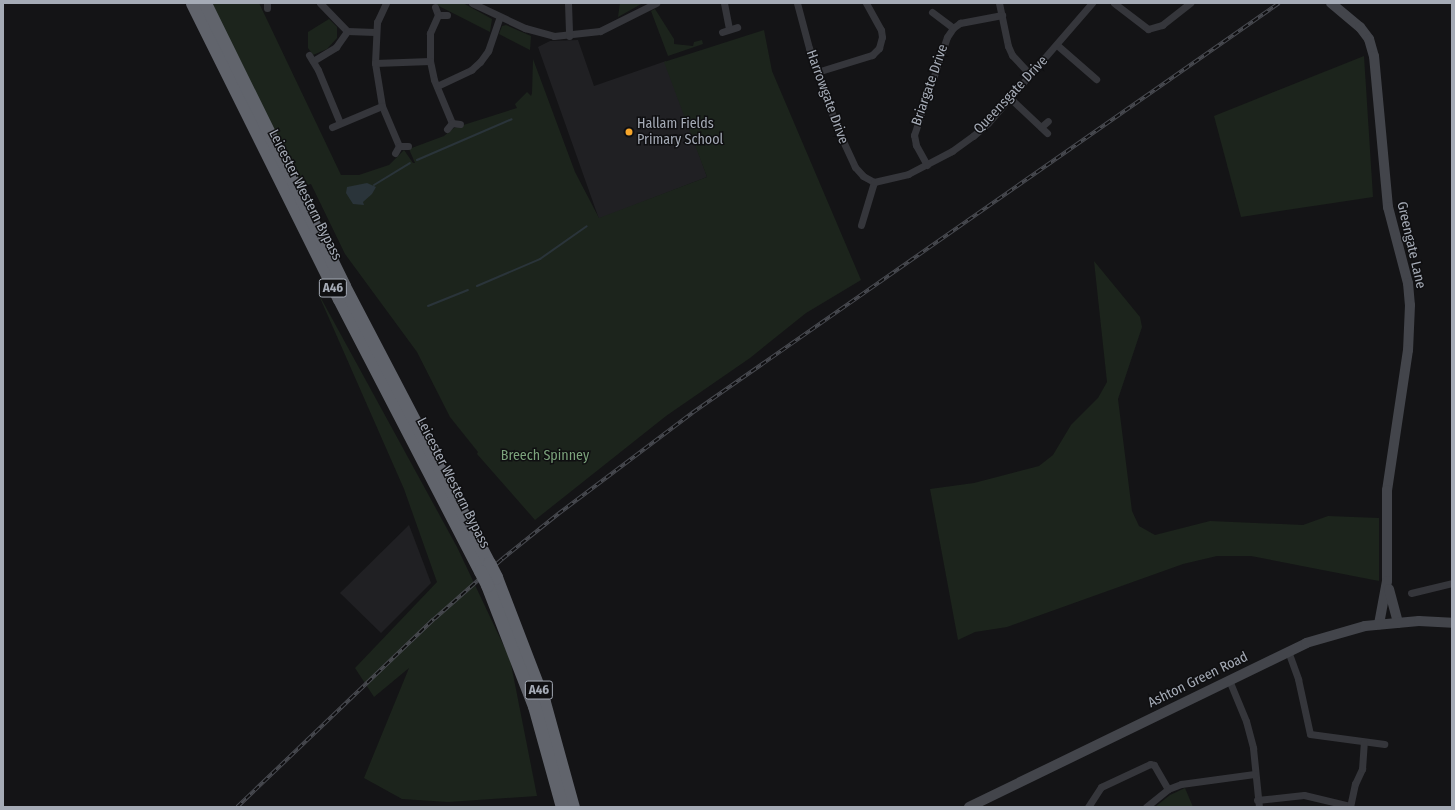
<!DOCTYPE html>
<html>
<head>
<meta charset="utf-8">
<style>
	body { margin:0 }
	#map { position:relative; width:1455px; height:810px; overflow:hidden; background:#141416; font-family:"Fira Sans Condensed",sans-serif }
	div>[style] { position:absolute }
	.built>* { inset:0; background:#202023 }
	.green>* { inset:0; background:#1c241c }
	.water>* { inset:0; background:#2a343a }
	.stream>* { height:2px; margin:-1px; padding:0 1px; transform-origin:1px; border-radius:1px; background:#2a343a }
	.street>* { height:7px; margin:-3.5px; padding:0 3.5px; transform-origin:3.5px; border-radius:3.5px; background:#35363b }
	.secondary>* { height:10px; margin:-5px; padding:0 5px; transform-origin:5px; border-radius:5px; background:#43454b }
	.highway>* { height:13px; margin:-6.5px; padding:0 6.5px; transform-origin:6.5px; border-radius:6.5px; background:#61646c }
	.rail>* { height:3.5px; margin-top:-1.75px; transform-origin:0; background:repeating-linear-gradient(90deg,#0f0f11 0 6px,#484a50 0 12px); box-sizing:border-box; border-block:1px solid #484a50 }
	.highway-bridge>* { height:13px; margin:-6.5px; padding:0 6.5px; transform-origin:6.5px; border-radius:6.5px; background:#61646c }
	.dots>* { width:11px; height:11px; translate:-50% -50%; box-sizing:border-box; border:2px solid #0f0f11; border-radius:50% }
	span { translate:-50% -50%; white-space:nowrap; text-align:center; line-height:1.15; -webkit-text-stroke:3px #0f0f11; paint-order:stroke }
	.shield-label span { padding:1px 3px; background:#0f0f11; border:1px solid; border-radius:3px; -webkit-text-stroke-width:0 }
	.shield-label { font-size:13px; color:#a5abb6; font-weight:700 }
	.street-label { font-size:14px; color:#a5abb6 }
	.poi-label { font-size:14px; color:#a5abb6 }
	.left { translate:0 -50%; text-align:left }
	.park-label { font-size:14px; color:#7ba27b }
	.frame { position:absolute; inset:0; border:4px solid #a5abb6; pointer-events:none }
</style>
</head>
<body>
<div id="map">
	<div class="built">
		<div style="clip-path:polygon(578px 40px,594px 86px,666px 61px,707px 177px,599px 219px,538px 47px,550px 41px)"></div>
		<div style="clip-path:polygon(409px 525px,431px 583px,381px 633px,340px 593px)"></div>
	</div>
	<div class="green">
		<div style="clip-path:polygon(210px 3px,259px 3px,341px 175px,359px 175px,389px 165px,404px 150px,413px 163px,415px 163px,409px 149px,444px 136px,454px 128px,517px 108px,515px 104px,527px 92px,531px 96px,532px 93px,533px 59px,575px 172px,599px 218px,707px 177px,664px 62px,764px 30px,772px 71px,861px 280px,806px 313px,750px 358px,666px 416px,535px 520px,477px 454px,478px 452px,450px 417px,417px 352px,345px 254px,311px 184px,300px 187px)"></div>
		<div style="clip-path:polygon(433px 3px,463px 3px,492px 19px,490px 32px)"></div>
		<div style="clip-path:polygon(620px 3px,643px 3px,618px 17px)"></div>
		<div style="clip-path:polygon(655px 9px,674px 39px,674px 44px,693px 46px,694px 42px,702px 40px,703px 44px,668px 56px,651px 11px)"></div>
		<div style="clip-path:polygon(329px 19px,337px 27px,337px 38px,327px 49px,313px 55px,308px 48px,308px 32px)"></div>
		<div style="clip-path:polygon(506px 25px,531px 36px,530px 50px,499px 34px,502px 26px)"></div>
		<div style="clip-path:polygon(1364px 56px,1373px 197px,1241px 217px,1214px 116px)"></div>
		<div style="clip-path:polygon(1094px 261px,1140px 317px,1142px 327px,1118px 399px,1132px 511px,1139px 526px,1155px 535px,1210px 521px,1303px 525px,1328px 516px,1379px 518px,1379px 581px,1251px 556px,1217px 556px,1183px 564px,1007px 627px,975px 632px,958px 640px,930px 489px,974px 483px,1039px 466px,1053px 455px,1071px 425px,1098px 398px,1107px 382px)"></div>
		<div style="clip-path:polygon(317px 291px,457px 547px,510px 659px,537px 796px,448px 802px,402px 799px,364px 778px,409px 668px,374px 697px,355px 668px,437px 582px,404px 489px)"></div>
		<div style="clip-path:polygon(1185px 788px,1193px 807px,1155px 807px,1170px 795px)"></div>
	</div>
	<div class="water">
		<div style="clip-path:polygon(367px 183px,376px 187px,372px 194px,363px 202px,364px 205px,353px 204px,346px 193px,347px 187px)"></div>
	</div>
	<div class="stream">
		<div style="left:417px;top:160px;width:103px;rotate:-23.3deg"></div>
		<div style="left:374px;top:185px;width:42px;rotate:-31.4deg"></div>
		<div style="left:477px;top:286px;width:69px;rotate:-23.2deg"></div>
		<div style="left:540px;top:259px;width:57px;rotate:-35.1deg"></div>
		<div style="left:428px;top:306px;width:43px;rotate:-21.8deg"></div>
	</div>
	<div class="street">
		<div style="left:320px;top:3px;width:39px;rotate:46deg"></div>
		<div style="left:347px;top:31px;width:28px;rotate:2deg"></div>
		<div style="left:386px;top:3px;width:21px;rotate:115deg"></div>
		<div style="left:377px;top:22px;width:41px;rotate:92.8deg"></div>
		<div style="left:375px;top:63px;width:44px;rotate:80.8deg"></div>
		<div style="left:382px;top:106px;width:43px;rotate:67deg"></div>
		<div style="left:472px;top:3px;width:59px;rotate:25.3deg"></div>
		<div style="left:525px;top:28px;width:30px;rotate:15deg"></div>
		<div style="left:554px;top:36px;width:46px;rotate:-6.2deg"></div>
		<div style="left:600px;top:31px;width:63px;rotate:-26.6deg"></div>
		<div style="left:568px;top:3px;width:33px;rotate:88deg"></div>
		<div style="left:724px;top:3px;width:26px;rotate:79deg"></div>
		<div style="left:797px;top:3px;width:47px;rotate:75.1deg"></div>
		<div style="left:809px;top:48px;width:85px;rotate:70.7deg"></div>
		<div style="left:837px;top:128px;width:43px;rotate:65.2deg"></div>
		<div style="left:855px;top:167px;width:12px;rotate:48deg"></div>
		<div style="left:863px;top:176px;width:13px;rotate:29deg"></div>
		<div style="left:999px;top:3px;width:44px;rotate:78.2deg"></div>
		<div style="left:1008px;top:46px;width:10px;rotate:66deg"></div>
		<div style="left:1012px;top:55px;width:26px;rotate:47deg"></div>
		<div style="left:1114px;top:3px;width:43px;rotate:37.4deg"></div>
		<div style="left:1148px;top:29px;width:15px;rotate:-16deg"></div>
		<div style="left:1162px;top:25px;width:36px;rotate:-38deg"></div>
		<div style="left:435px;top:7px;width:9px;rotate:69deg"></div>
		<div style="left:438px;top:15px;width:9px"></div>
		<div style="left:267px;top:8px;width:5px;rotate:-90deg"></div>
		<div style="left:932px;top:12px;width:26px;rotate:37deg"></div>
		<div style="left:438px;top:15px;width:20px;rotate:114deg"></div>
		<div style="left:430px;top:33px;width:28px;rotate:90deg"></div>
		<div style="left:430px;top:61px;width:19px;rotate:78deg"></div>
		<div style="left:434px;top:80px;width:47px;rotate:67.3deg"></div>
		<div style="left:722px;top:32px;width:16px;rotate:-18deg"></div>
		<div style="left:1057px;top:45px;width:52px;rotate:41.1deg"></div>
		<div style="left:309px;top:55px;width:17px;rotate:59deg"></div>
		<div style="left:318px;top:70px;width:57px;rotate:67.5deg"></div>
		<div style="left:313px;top:61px;width:27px;rotate:-31deg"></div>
		<div style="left:336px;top:47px;width:19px;rotate:-55deg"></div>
		<div style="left:375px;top:63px;width:55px;rotate:-2.1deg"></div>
		<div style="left:817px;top:72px;width:58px;rotate:-17.2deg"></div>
		<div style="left:872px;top:55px;width:10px;rotate:-45deg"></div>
		<div style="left:879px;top:48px;width:11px;rotate:-75deg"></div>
		<div style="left:882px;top:37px;width:7px;rotate:-98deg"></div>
		<div style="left:881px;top:30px;width:31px;rotate:-119deg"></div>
		<div style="left:437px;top:86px;width:38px;rotate:-25deg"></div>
		<div style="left:471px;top:70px;width:12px;rotate:-42deg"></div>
		<div style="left:480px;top:62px;width:14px;rotate:-54deg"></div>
		<div style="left:488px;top:51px;width:36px;rotate:-71deg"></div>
		<div style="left:1010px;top:98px;width:51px;rotate:43.4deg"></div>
		<div style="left:332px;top:127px;width:54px;rotate:-22.8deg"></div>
		<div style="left:1041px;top:127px;width:9px;rotate:-41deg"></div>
		<div style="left:447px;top:129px;width:8px;rotate:-50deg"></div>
		<div style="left:452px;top:123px;width:8px;rotate:7deg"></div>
		<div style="left:395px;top:153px;width:8px;rotate:-60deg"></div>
		<div style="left:399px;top:146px;width:9px"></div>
		<div style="left:927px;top:165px;width:23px;rotate:-119deg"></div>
		<div style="left:916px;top:145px;width:10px;rotate:-101deg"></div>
		<div style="left:914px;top:135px;width:103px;rotate:-71.4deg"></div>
		<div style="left:947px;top:37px;width:11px;rotate:-56deg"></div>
		<div style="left:953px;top:28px;width:9px;rotate:-36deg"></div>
		<div style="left:960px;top:23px;width:43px;rotate:-10.8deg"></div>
		<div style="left:861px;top:225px;width:45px;rotate:-73.2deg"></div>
		<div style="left:874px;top:182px;width:35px;rotate:-13deg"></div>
		<div style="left:908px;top:174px;width:50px;rotate:-27.6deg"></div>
		<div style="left:952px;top:151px;width:26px;rotate:-36deg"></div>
		<div style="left:973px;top:136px;width:20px;rotate:-41deg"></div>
		<div style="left:988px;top:123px;width:159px;rotate:-49.1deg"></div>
		<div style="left:1411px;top:593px;width:42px;rotate:-13.7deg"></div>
		<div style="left:1288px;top:651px;width:30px;rotate:70deg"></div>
		<div style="left:1298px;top:679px;width:56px;rotate:77.7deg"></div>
		<div style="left:1310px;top:734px;width:75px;rotate:7.7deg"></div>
		<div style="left:1229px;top:680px;width:44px;rotate:67.5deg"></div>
		<div style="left:1246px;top:721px;width:28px;rotate:75deg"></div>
		<div style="left:1253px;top:748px;width:59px;rotate:84.2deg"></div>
		<div style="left:1257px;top:800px;width:47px;rotate:-6.1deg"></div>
		<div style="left:1304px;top:795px;width:47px;rotate:13.4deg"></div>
		<div style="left:1088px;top:807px;width:24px;rotate:-57deg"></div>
		<div style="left:1101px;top:787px;width:54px;rotate:-25.1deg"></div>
		<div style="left:1150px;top:764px;width:4px;rotate:14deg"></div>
		<div style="left:1154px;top:765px;width:28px;rotate:60deg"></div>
		<div style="left:1146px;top:807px;width:28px;rotate:-39deg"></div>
		<div style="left:1168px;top:789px;width:14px;rotate:-21deg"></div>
		<div style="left:1181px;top:784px;width:74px;rotate:-7.8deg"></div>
		<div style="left:1350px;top:807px;width:24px;rotate:-78deg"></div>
		<div style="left:1355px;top:784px;width:17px;rotate:-65deg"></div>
		<div style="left:1362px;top:769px;width:27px;rotate:-86deg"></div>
	</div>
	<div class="secondary">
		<div style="left:1331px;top:3px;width:38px;rotate:40deg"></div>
		<div style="left:1360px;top:27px;width:15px;rotate:53deg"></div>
		<div style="left:1369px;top:39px;width:18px;rotate:74deg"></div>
		<div style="left:1374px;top:56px;width:152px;rotate:84.7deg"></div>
		<div style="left:1388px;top:207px;width:79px;rotate:75.3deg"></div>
		<div style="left:1408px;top:283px;width:22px;rotate:85deg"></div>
		<div style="left:1410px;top:305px;width:45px;rotate:92.5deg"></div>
		<div style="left:1408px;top:350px;width:142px;rotate:98.5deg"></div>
		<div style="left:1387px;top:490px;width:91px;rotate:90deg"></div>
		<div style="left:1387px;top:581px;width:44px;rotate:100.5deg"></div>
		<div style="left:1389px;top:589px;width:35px;rotate:75deg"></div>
		<div style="left:969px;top:807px;width:375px;rotate:-25.9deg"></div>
		<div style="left:1306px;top:643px;width:61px;rotate:-16.1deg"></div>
		<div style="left:1365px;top:626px;width:54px;rotate:-5.3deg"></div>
		<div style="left:1419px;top:621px;width:33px;rotate:3deg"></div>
	</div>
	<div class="highway">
		<div style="left:192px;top:3px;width:330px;rotate:63.6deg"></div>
		<div style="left:339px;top:299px;width:306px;rotate:62.6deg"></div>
		<div style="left:205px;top:3px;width:315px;rotate:63.8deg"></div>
		<div style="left:344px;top:286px;width:313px;rotate:62.4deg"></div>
		<div style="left:496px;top:577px;width:134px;rotate:69deg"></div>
		<div style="left:544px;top:702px;width:109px;rotate:74.6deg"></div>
		<div style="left:487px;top:585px;width:130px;rotate:68.8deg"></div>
		<div style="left:534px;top:706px;width:105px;rotate:74.5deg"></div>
	</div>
	<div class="rail">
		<div style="left:237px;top:807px;width:272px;rotate:-43.7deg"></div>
		<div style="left:434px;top:619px;width:91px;rotate:-41.4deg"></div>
		<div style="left:502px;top:559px;width:72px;rotate:-38.8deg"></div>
		<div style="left:558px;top:514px;width:168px;rotate:-37deg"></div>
		<div style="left:692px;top:413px;width:716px;rotate:-34.93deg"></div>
	</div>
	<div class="highway-bridge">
		<div style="left:489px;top:563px;width:16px;rotate:63deg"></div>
		<div style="left:480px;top:571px;width:16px;rotate:63deg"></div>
	</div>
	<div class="dots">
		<div style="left:629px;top:132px;background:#f7a62b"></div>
	</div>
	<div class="shield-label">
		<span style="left:333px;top:288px">A46</span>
		<span style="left:539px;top:690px">A46</span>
	</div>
	<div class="street-label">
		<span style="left:930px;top:85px;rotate:-71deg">Briargate Drive</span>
		<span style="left:1011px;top:95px;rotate:-47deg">Queensgate Drive</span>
		<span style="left:827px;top:97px;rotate:70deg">Harrowgate Drive</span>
		<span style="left:305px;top:195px;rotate:63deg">Leicester Western Bypass</span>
		<span style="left:1411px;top:245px;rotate:77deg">Greengate Lane</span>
		<span style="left:453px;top:483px;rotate:63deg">Leicester Western Bypass</span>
		<span style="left:1198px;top:680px;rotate:-26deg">Ashton Green Road</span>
	</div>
	<div class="poi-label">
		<span class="left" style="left:637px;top:132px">Hallam Fields<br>Primary School</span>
	</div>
	<div class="park-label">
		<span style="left:545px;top:456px">Breech Spinney</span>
	</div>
	<div class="frame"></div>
</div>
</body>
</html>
